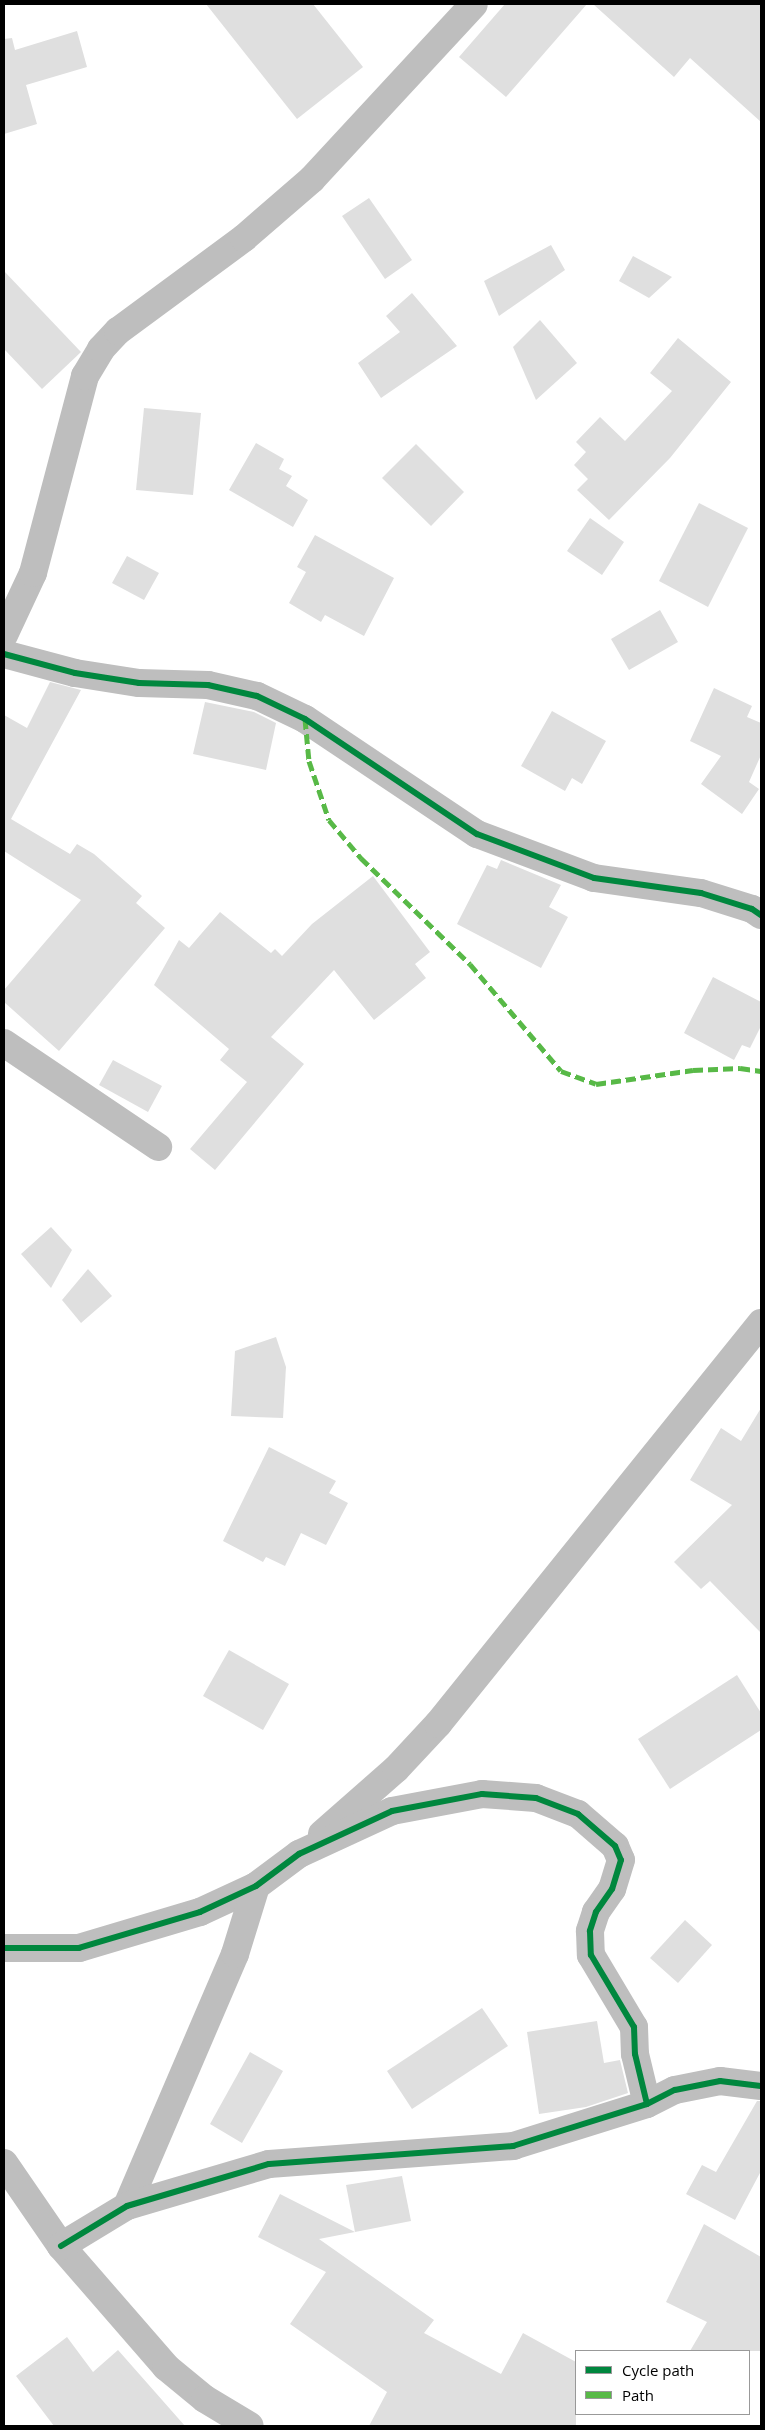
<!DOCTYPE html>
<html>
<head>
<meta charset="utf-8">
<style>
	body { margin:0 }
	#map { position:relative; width:765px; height:2430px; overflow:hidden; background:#fff; font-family:"Open Sans",sans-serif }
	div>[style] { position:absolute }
	.building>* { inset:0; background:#dfdfdf }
	.minor>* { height:28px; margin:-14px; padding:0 14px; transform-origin:14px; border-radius:14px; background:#bebebe }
	.quiet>* { height:5px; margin-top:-2.5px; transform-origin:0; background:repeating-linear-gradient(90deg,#58b947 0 10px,transparent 0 15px) }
	.cycleway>* { height:6px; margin:-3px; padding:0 3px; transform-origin:3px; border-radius:3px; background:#00873e }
	span { translate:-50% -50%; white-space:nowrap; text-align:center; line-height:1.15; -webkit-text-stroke:4px #fff; paint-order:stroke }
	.frame { position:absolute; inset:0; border:5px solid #000; pointer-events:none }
	.legend { position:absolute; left:575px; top:2350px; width:175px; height:65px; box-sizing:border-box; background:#fff; border:1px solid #999; margin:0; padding:6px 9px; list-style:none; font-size:15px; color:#000 }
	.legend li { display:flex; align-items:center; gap:10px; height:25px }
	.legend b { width:25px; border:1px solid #999 }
</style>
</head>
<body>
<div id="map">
	<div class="building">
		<div style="clip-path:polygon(206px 4px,313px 4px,363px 67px,297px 119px)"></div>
		<div style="clip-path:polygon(505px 4px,587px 4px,506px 97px,459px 57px)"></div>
		<div style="clip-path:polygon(593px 4px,761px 4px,761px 122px,690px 58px,674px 77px)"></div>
		<div style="clip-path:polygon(77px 31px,87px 67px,26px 85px,37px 124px,4px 134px,4px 39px,12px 38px,15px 50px)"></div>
		<div style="clip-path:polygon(369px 198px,412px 260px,385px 279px,342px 216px)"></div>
		<div style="clip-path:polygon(551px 245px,565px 270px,499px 316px,484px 281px)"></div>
		<div style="clip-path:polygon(633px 256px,672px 277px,649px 298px,619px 281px)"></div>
		<div style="clip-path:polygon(4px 271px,81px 352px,42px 389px,4px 349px)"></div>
		<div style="clip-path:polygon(412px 293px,457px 346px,381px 398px,358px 363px,400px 332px,386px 316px)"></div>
		<div style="clip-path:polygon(540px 320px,577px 363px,536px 400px,513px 347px)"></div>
		<div style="clip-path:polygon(678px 338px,731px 382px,670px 458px,609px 520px,577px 490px,588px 479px,574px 465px,586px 452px,576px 442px,600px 417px,625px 441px,672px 391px,650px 373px)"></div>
		<div style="clip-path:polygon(144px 408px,201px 413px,193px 495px,136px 490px)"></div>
		<div style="clip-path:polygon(256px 443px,284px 459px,279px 469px,292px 476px,286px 486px,308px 500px,293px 527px,229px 490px)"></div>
		<div style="clip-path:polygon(416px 444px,464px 492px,431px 526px,382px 478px)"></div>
		<div style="clip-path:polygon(699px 503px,748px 528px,708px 607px,659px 581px)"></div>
		<div style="clip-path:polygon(590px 518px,624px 542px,602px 575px,567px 551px)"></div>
		<div style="clip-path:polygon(315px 535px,394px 578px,364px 636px,325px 615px,321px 622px,289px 603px,306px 572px,297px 567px)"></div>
		<div style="clip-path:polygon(127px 556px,159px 573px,144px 600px,112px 583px)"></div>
		<div style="clip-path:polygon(660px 610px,678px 642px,629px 670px,611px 639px)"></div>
		<div style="clip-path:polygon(50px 682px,81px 690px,11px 819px,70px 854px,77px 844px,94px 854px,142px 896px,136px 903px,165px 928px,59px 1051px,4px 1002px,4px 990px,81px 900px,4px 851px,4px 715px,27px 728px)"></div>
		<div style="clip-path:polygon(714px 688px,752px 706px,747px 717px,761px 723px,761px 755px,749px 782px,759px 789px,742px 814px,701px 784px,721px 756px,690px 741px)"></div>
		<div style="clip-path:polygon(205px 702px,254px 712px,276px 723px,266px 770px,193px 754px)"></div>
		<div style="clip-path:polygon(552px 711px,606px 741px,582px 784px,572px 778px,565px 791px,521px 766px)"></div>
		<div style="clip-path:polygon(501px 860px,561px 885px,549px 907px,568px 917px,541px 968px,457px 924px,487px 865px,497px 869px)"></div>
		<div style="clip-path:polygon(373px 876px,430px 952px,415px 964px,426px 978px,374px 1020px,334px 970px,271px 1037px,304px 1064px,215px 1170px,190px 1149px,247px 1082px,220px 1060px,229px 1049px,154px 985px,179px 940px,189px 948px,220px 912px,271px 953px,275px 949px,282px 956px,312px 924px)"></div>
		<div style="clip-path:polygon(713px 977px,761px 1002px,761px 1026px,750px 1048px,742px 1045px,734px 1060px,684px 1033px)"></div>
		<div style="clip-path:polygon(113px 1060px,162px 1086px,148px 1112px,99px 1085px)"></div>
		<div style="clip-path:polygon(51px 1227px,72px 1250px,51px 1288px,21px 1254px)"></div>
		<div style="clip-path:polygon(88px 1269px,112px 1296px,81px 1323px,62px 1300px)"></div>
		<div style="clip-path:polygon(276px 1337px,286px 1367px,283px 1418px,231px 1416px,235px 1351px)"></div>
		<div style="clip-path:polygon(761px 1408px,761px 1633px,710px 1581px,701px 1589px,674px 1562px,732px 1505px,690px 1480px,721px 1428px,741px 1441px)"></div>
		<div style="clip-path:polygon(269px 1447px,336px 1481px,329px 1493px,348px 1503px,326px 1545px,301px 1533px,285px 1566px,266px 1557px,263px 1562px,223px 1541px)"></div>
		<div style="clip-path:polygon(229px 1650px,289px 1684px,263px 1730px,203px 1696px)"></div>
		<div style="clip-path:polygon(737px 1675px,761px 1713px,761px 1730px,670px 1789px,638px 1739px)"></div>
		<div style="clip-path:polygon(685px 1920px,712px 1945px,678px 1983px,650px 1958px)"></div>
		<div style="clip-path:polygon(482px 2008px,508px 2046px,412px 2109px,387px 2071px)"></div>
		<div style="clip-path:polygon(597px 2021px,604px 2063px,620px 2060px,628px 2093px,586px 2107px,539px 2114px,527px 2032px)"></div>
		<div style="clip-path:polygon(250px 2052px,283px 2071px,242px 2143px,210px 2124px)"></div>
		<div style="clip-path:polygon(757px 2101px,761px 2101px,761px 2171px,735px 2220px,686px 2194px,702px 2165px,716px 2172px)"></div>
		<div style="clip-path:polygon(402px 2176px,411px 2221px,355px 2232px,346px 2185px)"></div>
		<div style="clip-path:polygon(280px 2194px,355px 2232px,319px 2239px,434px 2320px,424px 2333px,501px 2374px,523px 2333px,576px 2362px,576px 2426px,369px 2426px,387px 2392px,290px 2324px,326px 2272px,258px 2237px)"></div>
		<div style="clip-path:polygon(704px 2224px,761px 2257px,761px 2351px,690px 2351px,707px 2322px,666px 2302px)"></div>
		<div style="clip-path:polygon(67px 2337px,93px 2372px,118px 2350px,185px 2426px,54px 2426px,16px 2376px)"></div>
	</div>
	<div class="minor">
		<div style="left:4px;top:635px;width:68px;rotate:-64.9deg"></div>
		<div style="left:33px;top:573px;width:204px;rotate:-75.2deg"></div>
		<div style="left:85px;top:376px;width:31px;rotate:-59deg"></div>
		<div style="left:101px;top:349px;width:25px;rotate:-47deg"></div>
		<div style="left:118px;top:331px;width:157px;rotate:-36.4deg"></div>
		<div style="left:244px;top:238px;width:90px;rotate:-40.9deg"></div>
		<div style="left:312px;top:179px;width:238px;rotate:-47.2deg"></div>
		<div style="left:4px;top:654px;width:73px;rotate:15deg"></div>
		<div style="left:75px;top:673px;width:65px;rotate:8.9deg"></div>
		<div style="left:139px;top:683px;width:69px;rotate:1.7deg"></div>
		<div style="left:208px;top:685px;width:50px;rotate:12.7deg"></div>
		<div style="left:257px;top:696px;width:53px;rotate:25.6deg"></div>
		<div style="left:305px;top:719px;width:207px;rotate:33.8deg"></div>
		<div style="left:477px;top:834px;width:125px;rotate:20.6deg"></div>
		<div style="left:594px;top:878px;width:108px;rotate:8deg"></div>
		<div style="left:701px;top:893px;width:53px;rotate:17.4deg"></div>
		<div style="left:752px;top:909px;width:11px;rotate:34deg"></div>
		<div style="left:4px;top:1043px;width:186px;rotate:34deg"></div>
		<div style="left:322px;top:1834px;width:98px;rotate:-41.3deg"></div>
		<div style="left:396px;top:1769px;width:62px;rotate:-47deg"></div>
		<div style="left:438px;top:1724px;width:515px;rotate:-51.15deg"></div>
		<div style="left:4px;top:1948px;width:75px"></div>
		<div style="left:79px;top:1948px;width:126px;rotate:-16.6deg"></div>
		<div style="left:200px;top:1912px;width:62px;rotate:-24.9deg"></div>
		<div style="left:256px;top:1886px;width:54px;rotate:-36.7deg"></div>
		<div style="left:299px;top:1854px;width:102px;rotate:-24.8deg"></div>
		<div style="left:392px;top:1811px;width:92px;rotate:-10.7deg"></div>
		<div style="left:482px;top:1794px;width:54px;rotate:4.2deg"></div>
		<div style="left:536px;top:1798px;width:45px;rotate:20.9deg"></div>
		<div style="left:578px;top:1814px;width:49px;rotate:40.9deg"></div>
		<div style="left:615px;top:1846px;width:15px;rotate:67deg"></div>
		<div style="left:621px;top:1860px;width:30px;rotate:107deg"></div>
		<div style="left:612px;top:1889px;width:28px;rotate:125deg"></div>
		<div style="left:596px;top:1912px;width:20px;rotate:108deg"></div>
		<div style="left:590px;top:1931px;width:24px;rotate:88deg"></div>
		<div style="left:591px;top:1955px;width:84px;rotate:59.2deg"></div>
		<div style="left:634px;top:2027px;width:27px;rotate:88deg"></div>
		<div style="left:635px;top:2054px;width:51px;rotate:76.5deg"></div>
		<div style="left:4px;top:2163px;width:101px;rotate:55.5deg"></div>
		<div style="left:61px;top:2246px;width:160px;rotate:49deg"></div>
		<div style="left:166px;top:2367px;width:50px;rotate:39.4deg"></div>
		<div style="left:205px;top:2399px;width:52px;rotate:31deg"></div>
		<div style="left:127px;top:2206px;width:274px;rotate:-66.8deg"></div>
		<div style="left:235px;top:1954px;width:71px;rotate:-72.8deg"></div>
		<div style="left:61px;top:2246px;width:77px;rotate:-31.2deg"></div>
		<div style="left:127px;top:2206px;width:148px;rotate:-16.5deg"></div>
		<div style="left:269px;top:2164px;width:245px;rotate:-4.2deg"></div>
		<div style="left:513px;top:2146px;width:140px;rotate:-17.4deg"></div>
		<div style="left:647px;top:2104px;width:31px;rotate:-27deg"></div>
		<div style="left:675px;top:2090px;width:46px;rotate:-11.3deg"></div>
		<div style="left:720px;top:2081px;width:41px;rotate:7deg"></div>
	</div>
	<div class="quiet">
		<div style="left:305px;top:719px;width:42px;rotate:84.6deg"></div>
		<div style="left:309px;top:761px;width:62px;rotate:71.3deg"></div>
		<div style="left:329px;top:820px;width:50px;rotate:49.9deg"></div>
		<div style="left:361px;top:858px;width:152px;rotate:44.2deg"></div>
		<div style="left:470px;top:964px;width:140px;rotate:49.6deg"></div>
		<div style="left:561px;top:1071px;width:37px;rotate:20deg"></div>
		<div style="left:596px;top:1084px;width:98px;rotate:-8.2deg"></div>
		<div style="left:693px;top:1070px;width:47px;rotate:-2.4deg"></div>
		<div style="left:740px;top:1068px;width:21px;rotate:8deg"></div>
	</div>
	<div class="cycleway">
		<div style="left:4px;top:654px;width:73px;rotate:15deg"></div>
		<div style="left:75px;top:673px;width:65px;rotate:8.9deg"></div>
		<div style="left:139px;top:683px;width:69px;rotate:1.7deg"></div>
		<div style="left:208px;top:685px;width:50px;rotate:12.7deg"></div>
		<div style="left:257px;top:696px;width:53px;rotate:25.6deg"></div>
		<div style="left:305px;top:719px;width:207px;rotate:33.8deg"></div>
		<div style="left:477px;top:834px;width:125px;rotate:20.6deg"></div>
		<div style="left:594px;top:878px;width:108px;rotate:8deg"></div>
		<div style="left:701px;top:893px;width:53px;rotate:17.4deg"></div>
		<div style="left:752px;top:909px;width:11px;rotate:34deg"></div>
		<div style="left:4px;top:1948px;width:75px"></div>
		<div style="left:79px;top:1948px;width:126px;rotate:-16.6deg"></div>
		<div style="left:200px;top:1912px;width:62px;rotate:-24.9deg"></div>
		<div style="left:256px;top:1886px;width:54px;rotate:-36.7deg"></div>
		<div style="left:299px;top:1854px;width:102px;rotate:-24.8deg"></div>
		<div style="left:392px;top:1811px;width:92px;rotate:-10.7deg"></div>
		<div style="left:482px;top:1794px;width:54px;rotate:4.2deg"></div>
		<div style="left:536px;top:1798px;width:45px;rotate:20.9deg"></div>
		<div style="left:578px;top:1814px;width:49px;rotate:40.9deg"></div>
		<div style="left:615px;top:1846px;width:15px;rotate:67deg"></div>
		<div style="left:621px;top:1860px;width:30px;rotate:107deg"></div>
		<div style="left:612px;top:1889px;width:28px;rotate:125deg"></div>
		<div style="left:596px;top:1912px;width:20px;rotate:108deg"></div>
		<div style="left:590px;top:1931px;width:24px;rotate:88deg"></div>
		<div style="left:591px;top:1955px;width:84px;rotate:59.2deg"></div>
		<div style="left:634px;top:2027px;width:27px;rotate:88deg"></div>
		<div style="left:635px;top:2054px;width:51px;rotate:76.5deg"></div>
		<div style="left:61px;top:2246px;width:77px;rotate:-31.2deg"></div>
		<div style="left:127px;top:2206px;width:148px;rotate:-16.5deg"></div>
		<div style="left:269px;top:2164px;width:245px;rotate:-4.2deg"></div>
		<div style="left:513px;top:2146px;width:140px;rotate:-17.4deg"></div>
		<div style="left:647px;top:2104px;width:31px;rotate:-27deg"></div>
		<div style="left:675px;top:2090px;width:46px;rotate:-11.3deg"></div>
		<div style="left:720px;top:2081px;width:41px;rotate:7deg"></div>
	</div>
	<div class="frame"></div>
	<ul class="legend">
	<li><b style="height:6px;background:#00873e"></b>Cycle path</li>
	<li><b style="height:6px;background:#58b947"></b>Path</li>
	</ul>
</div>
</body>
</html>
